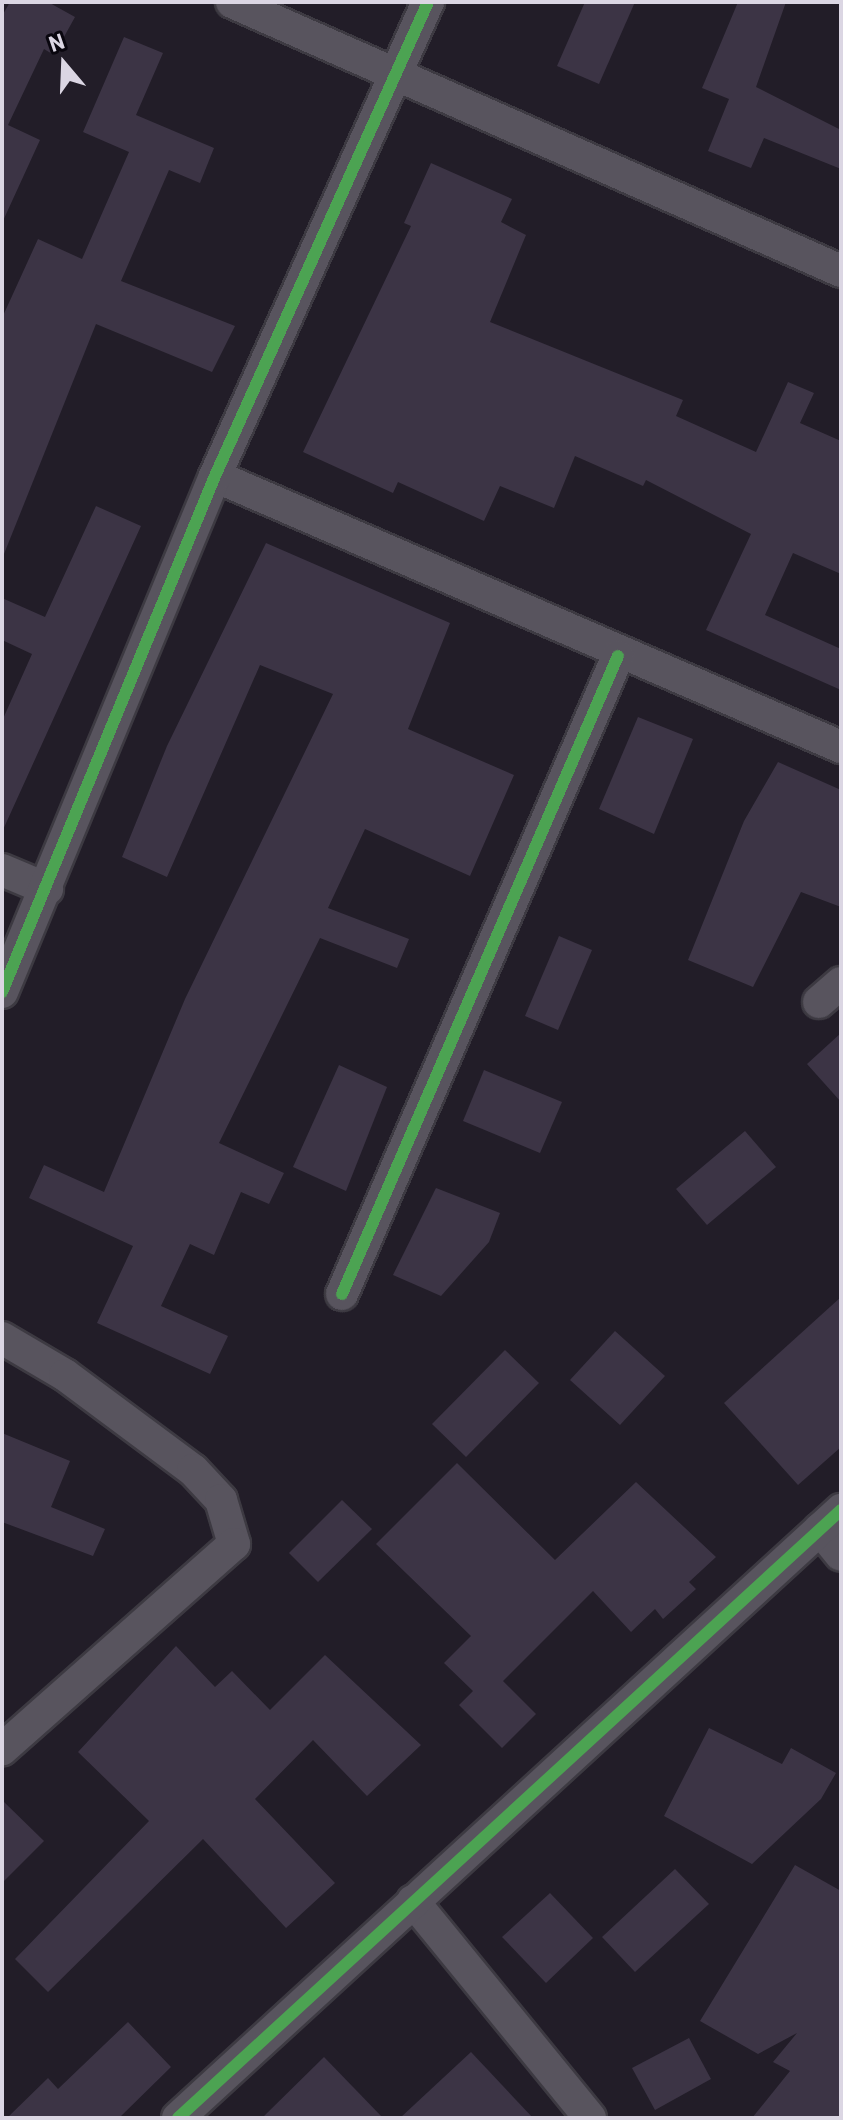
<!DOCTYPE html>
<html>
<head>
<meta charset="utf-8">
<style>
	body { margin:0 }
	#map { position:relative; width:843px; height:2120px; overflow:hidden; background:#221d28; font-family:Barlow,sans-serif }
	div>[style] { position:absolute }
	.building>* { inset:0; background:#3c3445 }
	.roads { filter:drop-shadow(2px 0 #3d3a42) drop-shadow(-2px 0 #3d3a42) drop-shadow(0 2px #3d3a42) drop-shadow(0 -2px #3d3a42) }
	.minor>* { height:32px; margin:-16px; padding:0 16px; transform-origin:16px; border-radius:16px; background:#58545e }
	.cycleway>* { height:12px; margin:-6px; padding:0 6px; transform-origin:6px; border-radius:6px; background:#4ca352 }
	span { translate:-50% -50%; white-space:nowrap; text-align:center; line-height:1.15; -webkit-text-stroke:6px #09060e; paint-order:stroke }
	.frame { position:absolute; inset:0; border:4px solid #dbd6e3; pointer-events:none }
	.north { position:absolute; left:24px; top:24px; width:80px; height:80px; -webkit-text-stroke:6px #09060e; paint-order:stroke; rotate:341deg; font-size:22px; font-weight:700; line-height:32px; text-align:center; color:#dbd6e3 }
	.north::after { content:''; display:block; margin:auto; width:28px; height:36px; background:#dbd6e3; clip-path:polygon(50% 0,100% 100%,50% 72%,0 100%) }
</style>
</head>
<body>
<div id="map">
	<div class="building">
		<div style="clip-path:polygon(10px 2px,48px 2px,75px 17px,54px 55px,44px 49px,8px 125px,40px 140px,2px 223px,2px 16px)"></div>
		<div style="clip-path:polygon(585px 2px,635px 2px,599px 84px,557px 66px)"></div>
		<div style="clip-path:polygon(738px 2px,786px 2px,756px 87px,841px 130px,841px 169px,764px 138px,751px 168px,708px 151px,729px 99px,702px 88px)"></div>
		<div style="clip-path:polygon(124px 37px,163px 53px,136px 115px,214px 148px,200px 183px,169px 170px,121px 281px,235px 326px,212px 372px,96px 324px,2px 559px,2px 318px,38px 239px,82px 259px,129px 152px,83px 132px)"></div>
		<div style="clip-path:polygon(431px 163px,512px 199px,501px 222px,526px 235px,490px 322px,683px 400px,676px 416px,756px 452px,788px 382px,814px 393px,800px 423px,841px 441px,841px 574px,793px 553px,765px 615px,841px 649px,841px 690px,706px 630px,751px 534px,646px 480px,643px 486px,575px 456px,554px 508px,500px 486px,484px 521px,398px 482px,393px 493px,303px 452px,411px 226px,404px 223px)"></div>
		<div style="clip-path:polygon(96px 506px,141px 526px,2px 832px,2px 721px,32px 654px,2px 640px,2px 598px,45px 617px)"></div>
		<div style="clip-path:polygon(266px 543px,450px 623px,408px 729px,514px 775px,470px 876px,365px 829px,328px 908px,409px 939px,397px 968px,320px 938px,219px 1143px,284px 1173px,269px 1204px,241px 1192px,214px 1255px,190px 1244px,161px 1306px,228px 1336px,210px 1374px,97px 1323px,133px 1246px,29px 1198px,44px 1165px,104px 1192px,185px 999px,333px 694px,260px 665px,167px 877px,122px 857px,167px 746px)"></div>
		<div style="clip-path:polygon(638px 717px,693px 739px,654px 834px,599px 809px)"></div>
		<div style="clip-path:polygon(778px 762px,841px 790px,841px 907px,801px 892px,753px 987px,688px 960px,744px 821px)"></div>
		<div style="clip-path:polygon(559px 936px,592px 950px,558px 1030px,525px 1016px)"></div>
		<div style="clip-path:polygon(841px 1033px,841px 1102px,807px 1064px)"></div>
		<div style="clip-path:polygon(339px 1065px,387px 1087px,346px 1191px,293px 1167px)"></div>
		<div style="clip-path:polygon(484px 1070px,562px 1102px,540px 1153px,463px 1121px)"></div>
		<div style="clip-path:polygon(745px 1131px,776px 1167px,707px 1225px,676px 1189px)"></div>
		<div style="clip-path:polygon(436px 1188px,500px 1213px,489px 1242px,441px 1296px,393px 1275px)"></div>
		<div style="clip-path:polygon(841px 1297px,841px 1447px,798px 1485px,724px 1403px)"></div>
		<div style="clip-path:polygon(615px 1331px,665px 1376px,620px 1425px,570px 1380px)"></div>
		<div style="clip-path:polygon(505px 1350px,539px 1383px,466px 1457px,432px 1424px)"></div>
		<div style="clip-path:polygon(2px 1433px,70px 1461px,51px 1507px,105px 1529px,93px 1556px,2px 1522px)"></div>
		<div style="clip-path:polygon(457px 1463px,555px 1560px,636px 1482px,716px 1557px,689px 1582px,696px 1589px,663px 1619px,655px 1609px,631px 1632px,593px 1591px,503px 1681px,536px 1714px,502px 1748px,459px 1705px,473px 1691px,444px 1663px,471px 1636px,376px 1544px)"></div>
		<div style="clip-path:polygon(342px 1500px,372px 1529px,318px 1582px,289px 1553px)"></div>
		<div style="clip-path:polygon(176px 1646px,215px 1687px,232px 1671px,270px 1710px,325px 1655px,421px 1745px,367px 1796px,313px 1740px,255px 1799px,335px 1883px,286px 1928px,203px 1839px,48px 1992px,15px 1959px,149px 1821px,78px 1752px)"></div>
		<div style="clip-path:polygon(709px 1728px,782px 1764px,791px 1748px,836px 1773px,821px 1799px,752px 1864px,664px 1816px)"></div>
		<div style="clip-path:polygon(2px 1800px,44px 1841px,2px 1883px)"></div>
		<div style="clip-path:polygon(795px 1865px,841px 1891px,841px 2118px,752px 2118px,790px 2071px,773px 2062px,797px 2033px,758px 2054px,700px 2021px)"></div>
		<div style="clip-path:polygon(675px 1869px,709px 1904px,635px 1972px,602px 1937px)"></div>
		<div style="clip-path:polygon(550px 1893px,593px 1938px,546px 1983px,502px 1937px)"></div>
		<div style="clip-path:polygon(128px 2022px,171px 2067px,119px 2118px,7px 2118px,48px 2078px,58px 2089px)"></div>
		<div style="clip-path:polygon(689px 2038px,711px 2079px,655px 2110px,632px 2068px)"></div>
		<div style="clip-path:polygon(471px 2052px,533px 2118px,400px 2118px)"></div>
		<div style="clip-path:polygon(324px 2057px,383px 2118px,262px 2118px)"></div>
	</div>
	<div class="roads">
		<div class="minor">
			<div style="left:232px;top:2px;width:666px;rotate:23.83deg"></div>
			<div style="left:215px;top:476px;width:682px;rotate:23.41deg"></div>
			<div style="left:2px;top:870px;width:49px;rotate:22.9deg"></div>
			<div style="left:2px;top:992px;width:558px;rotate:-67.57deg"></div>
			<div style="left:215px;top:476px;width:520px;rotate:-65.8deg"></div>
			<div style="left:819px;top:1002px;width:29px;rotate:-41deg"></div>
			<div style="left:342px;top:1294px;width:695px;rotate:-66.61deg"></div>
			<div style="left:2px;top:1338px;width:73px;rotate:30.4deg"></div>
			<div style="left:65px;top:1375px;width:159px;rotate:36.6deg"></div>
			<div style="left:193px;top:1470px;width:41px;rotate:47deg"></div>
			<div style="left:221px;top:1500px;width:46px;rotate:73.5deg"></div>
			<div style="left:234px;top:1544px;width:310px;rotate:138.5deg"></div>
			<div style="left:820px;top:1529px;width:33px;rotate:51deg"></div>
			<div style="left:413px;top:1901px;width:280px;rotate:50.8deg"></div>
			<div style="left:178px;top:2118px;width:900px;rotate:-42.52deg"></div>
		</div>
	</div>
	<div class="cycleway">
		<div style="left:2px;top:992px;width:558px;rotate:-67.57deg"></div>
		<div style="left:215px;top:476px;width:520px;rotate:-65.8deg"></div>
		<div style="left:342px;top:1294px;width:695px;rotate:-66.61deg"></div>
		<div style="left:178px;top:2118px;width:900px;rotate:-42.52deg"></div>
	</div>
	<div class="frame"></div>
	<div class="north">N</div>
</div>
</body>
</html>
